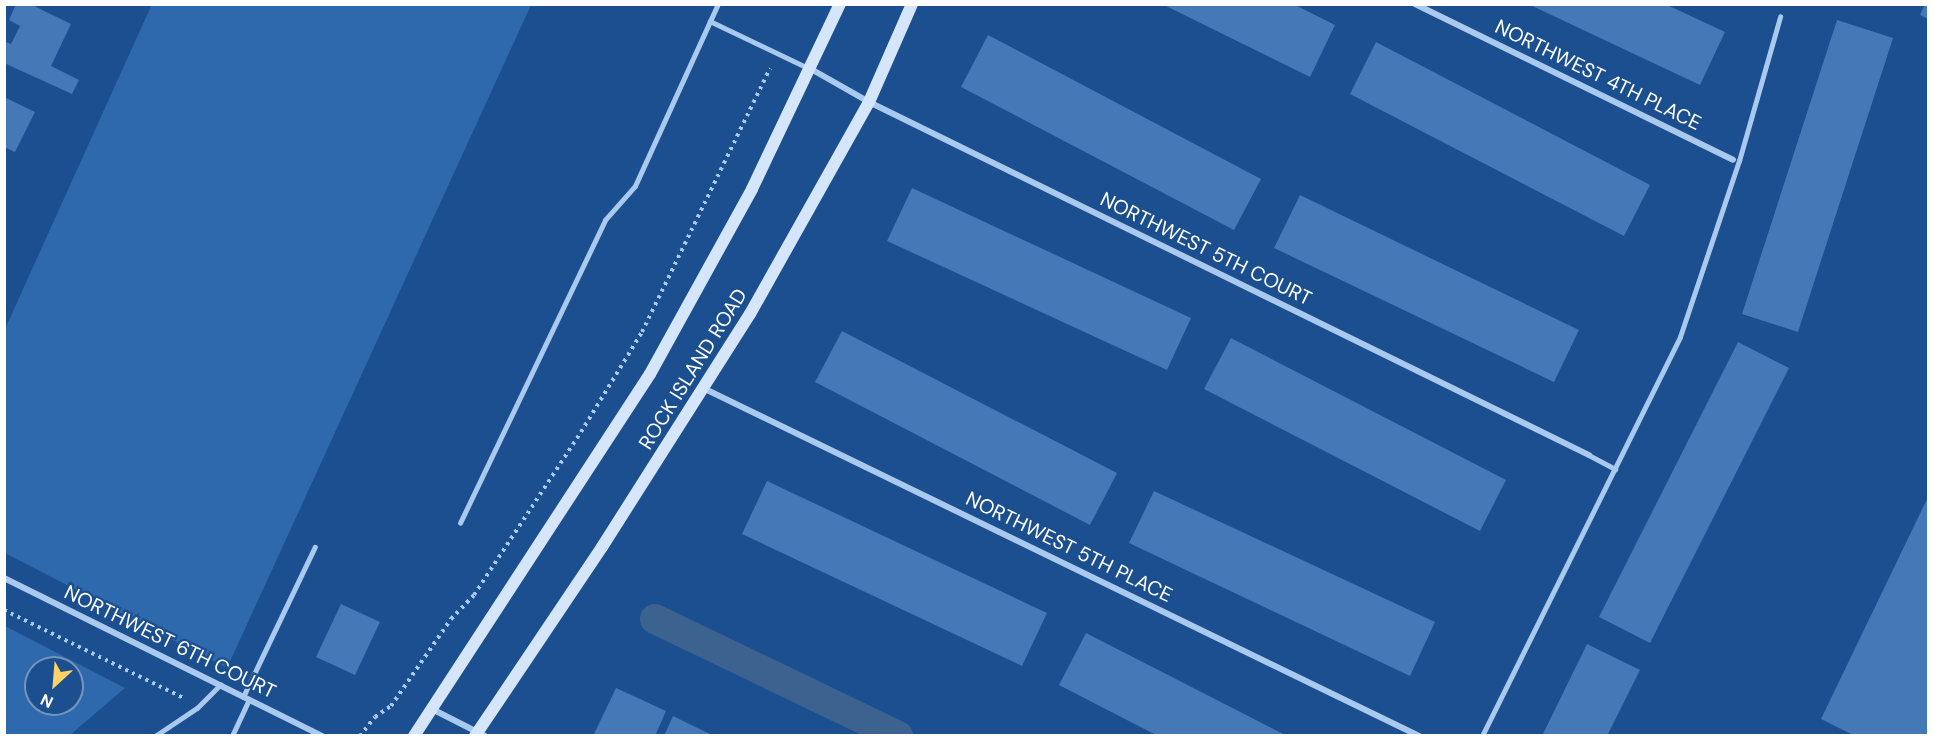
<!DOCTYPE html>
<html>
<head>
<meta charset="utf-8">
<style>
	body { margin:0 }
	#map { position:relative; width:1933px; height:740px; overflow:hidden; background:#1b4f8f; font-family:"DM Sans",sans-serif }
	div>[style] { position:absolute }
	.green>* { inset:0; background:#2e69ad }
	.canal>* { height:30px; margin:-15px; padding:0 15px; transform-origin:15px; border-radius:15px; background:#3c6290 }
	.building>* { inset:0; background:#4478b7 }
	.path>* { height:4px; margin-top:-2px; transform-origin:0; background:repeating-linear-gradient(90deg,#a9c9ee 0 3px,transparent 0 7.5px) }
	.lane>* { height:4.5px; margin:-2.25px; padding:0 2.25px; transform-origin:2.25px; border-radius:2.25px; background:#a9c9ee }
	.street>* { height:6px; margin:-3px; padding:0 3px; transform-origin:3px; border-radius:3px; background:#a9c9ee }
	.secondary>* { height:12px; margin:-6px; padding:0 6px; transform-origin:6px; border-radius:6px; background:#d6e6fa }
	span { translate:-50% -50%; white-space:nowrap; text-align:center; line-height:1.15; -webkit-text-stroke:4.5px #1b4f8f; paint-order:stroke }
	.street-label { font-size:20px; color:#fff }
	.frame { position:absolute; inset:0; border:6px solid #fff; pointer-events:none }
	.north { position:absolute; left:24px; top:656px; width:60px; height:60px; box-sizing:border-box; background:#1b4f8f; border:2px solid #7695bc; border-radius:50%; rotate:206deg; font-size:16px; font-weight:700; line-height:24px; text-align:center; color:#fff }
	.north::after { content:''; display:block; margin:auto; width:21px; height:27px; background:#ffd166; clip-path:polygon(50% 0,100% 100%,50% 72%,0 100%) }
</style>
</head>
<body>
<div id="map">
	<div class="green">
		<div style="clip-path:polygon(152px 4px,531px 5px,227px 668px,5px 553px,5px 329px)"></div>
		<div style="clip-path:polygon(evenodd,5px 626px,125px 688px,70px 735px,5px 735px,5px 626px,36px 668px,72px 668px,72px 704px,36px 704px,36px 668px)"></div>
	</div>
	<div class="canal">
		<div style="left:655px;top:619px;width:270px;rotate:25.7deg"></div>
	</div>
	<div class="building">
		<div style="clip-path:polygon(16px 4px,30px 4px,71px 24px,51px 66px,79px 80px,72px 94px,4px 63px,4px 41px,11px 44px,20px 26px,9px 20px)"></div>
		<div style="clip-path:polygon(1162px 4px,1293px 4px,1335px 25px,1310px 77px)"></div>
		<div style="clip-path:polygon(1528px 4px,1665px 4px,1725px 32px,1700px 85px)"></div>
		<div style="clip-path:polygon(1925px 4px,1928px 4px,1928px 19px,1920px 15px)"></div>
		<div style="clip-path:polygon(1837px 20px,1893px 38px,1798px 332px,1742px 314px)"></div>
		<div style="clip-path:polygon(988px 35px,1261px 179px,1234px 230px,961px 87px)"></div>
		<div style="clip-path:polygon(1376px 42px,1650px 185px,1624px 236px,1350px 94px)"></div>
		<div style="clip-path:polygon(4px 97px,35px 112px,15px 152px,4px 147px)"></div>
		<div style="clip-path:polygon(912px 188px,1191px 318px,1167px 370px,887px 241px)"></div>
		<div style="clip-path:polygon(1300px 195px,1579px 330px,1554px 382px,1274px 248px)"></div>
		<div style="clip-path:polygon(842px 331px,1117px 473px,1090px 525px,815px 382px)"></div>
		<div style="clip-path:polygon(1231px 338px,1506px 480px,1480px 531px,1204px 389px)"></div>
		<div style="clip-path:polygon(1738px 342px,1789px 368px,1650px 643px,1599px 617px)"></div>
		<div style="clip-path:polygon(767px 481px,1047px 613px,1022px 666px,742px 534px)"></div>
		<div style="clip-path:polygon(1154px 491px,1435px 622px,1410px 676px,1129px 543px)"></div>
		<div style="clip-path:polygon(1928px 497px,1928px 734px,1855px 736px,1821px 719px)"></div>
		<div style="clip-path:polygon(341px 604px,380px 622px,355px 675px,316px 657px)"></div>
		<div style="clip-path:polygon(1086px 633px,1287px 736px,1158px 736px,1059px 685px)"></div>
		<div style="clip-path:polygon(1587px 644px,1640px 670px,1607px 736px,1542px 736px)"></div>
		<div style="clip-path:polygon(616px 688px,666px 711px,655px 736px,593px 736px)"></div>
		<div style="clip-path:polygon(673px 716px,714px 736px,664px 736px)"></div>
	</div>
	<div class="path">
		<div style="left:4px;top:610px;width:200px;rotate:26.1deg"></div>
		<div style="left:360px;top:736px;width:24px;rotate:-52deg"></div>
		<div style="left:375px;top:717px;width:19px;rotate:-35deg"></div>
		<div style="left:391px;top:706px;width:106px;rotate:-55.4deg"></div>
		<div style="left:451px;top:619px;width:33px;rotate:-46deg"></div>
		<div style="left:474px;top:595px;width:195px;rotate:-56.7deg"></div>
		<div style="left:581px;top:432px;width:117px;rotate:-58.6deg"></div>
		<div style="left:642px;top:332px;width:293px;rotate:-64.1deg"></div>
	</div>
	<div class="lane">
		<div style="left:710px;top:21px;width:109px;rotate:25.6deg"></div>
		<div style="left:1589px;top:455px;width:30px;rotate:28deg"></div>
		<div style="left:460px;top:523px;width:336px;rotate:-64.4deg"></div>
		<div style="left:605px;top:220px;width:45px;rotate:-48.6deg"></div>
		<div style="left:635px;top:186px;width:200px;rotate:-65.5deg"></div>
		<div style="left:243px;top:697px;width:166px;rotate:-64.4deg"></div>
		<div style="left:155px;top:736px;width:50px;rotate:-33.7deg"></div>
		<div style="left:197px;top:708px;width:33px;rotate:-45deg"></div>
		<div style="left:232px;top:736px;width:40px;rotate:-65deg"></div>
		<div style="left:1482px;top:736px;width:445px;rotate:-63.6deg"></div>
		<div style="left:1680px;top:337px;width:186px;rotate:-71.5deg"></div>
		<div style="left:1739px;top:161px;width:150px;rotate:-74.1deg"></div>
	</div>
	<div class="street">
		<div style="left:1415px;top:4px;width:354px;rotate:26.1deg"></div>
		<div style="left:811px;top:69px;width:67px;rotate:29.6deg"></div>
		<div style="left:869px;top:102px;width:802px;rotate:26.12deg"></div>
		<div style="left:705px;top:389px;width:794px;rotate:25.92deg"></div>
		<div style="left:4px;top:578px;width:355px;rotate:26.4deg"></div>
		<div style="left:432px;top:709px;width:59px;rotate:27deg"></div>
	</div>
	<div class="secondary">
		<div style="left:414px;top:736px;width:432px;rotate:-56.9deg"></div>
		<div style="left:650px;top:374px;width:211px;rotate:-61.1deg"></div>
		<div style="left:752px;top:189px;width:205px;rotate:-64.6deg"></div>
		<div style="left:475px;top:736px;width:228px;rotate:-56.1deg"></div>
		<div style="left:602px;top:547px;width:276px;rotate:-57.6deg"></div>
		<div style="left:750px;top:314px;width:243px;rotate:-60.7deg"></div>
		<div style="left:869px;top:102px;width:107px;rotate:-66.3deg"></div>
	</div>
	<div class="street-label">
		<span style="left:1598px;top:75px;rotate:26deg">NORTHWEST 4TH PLACE</span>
		<span style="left:1206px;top:249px;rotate:26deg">NORTHWEST 5TH COURT</span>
		<span style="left:693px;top:369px;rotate:-58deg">ROCK ISLAND ROAD</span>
		<span style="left:1069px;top:547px;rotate:26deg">NORTHWEST 5TH PLACE</span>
		<span style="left:170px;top:642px;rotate:26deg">NORTHWEST 6TH COURT</span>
	</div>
	<div class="frame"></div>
	<div class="north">N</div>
</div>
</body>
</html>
